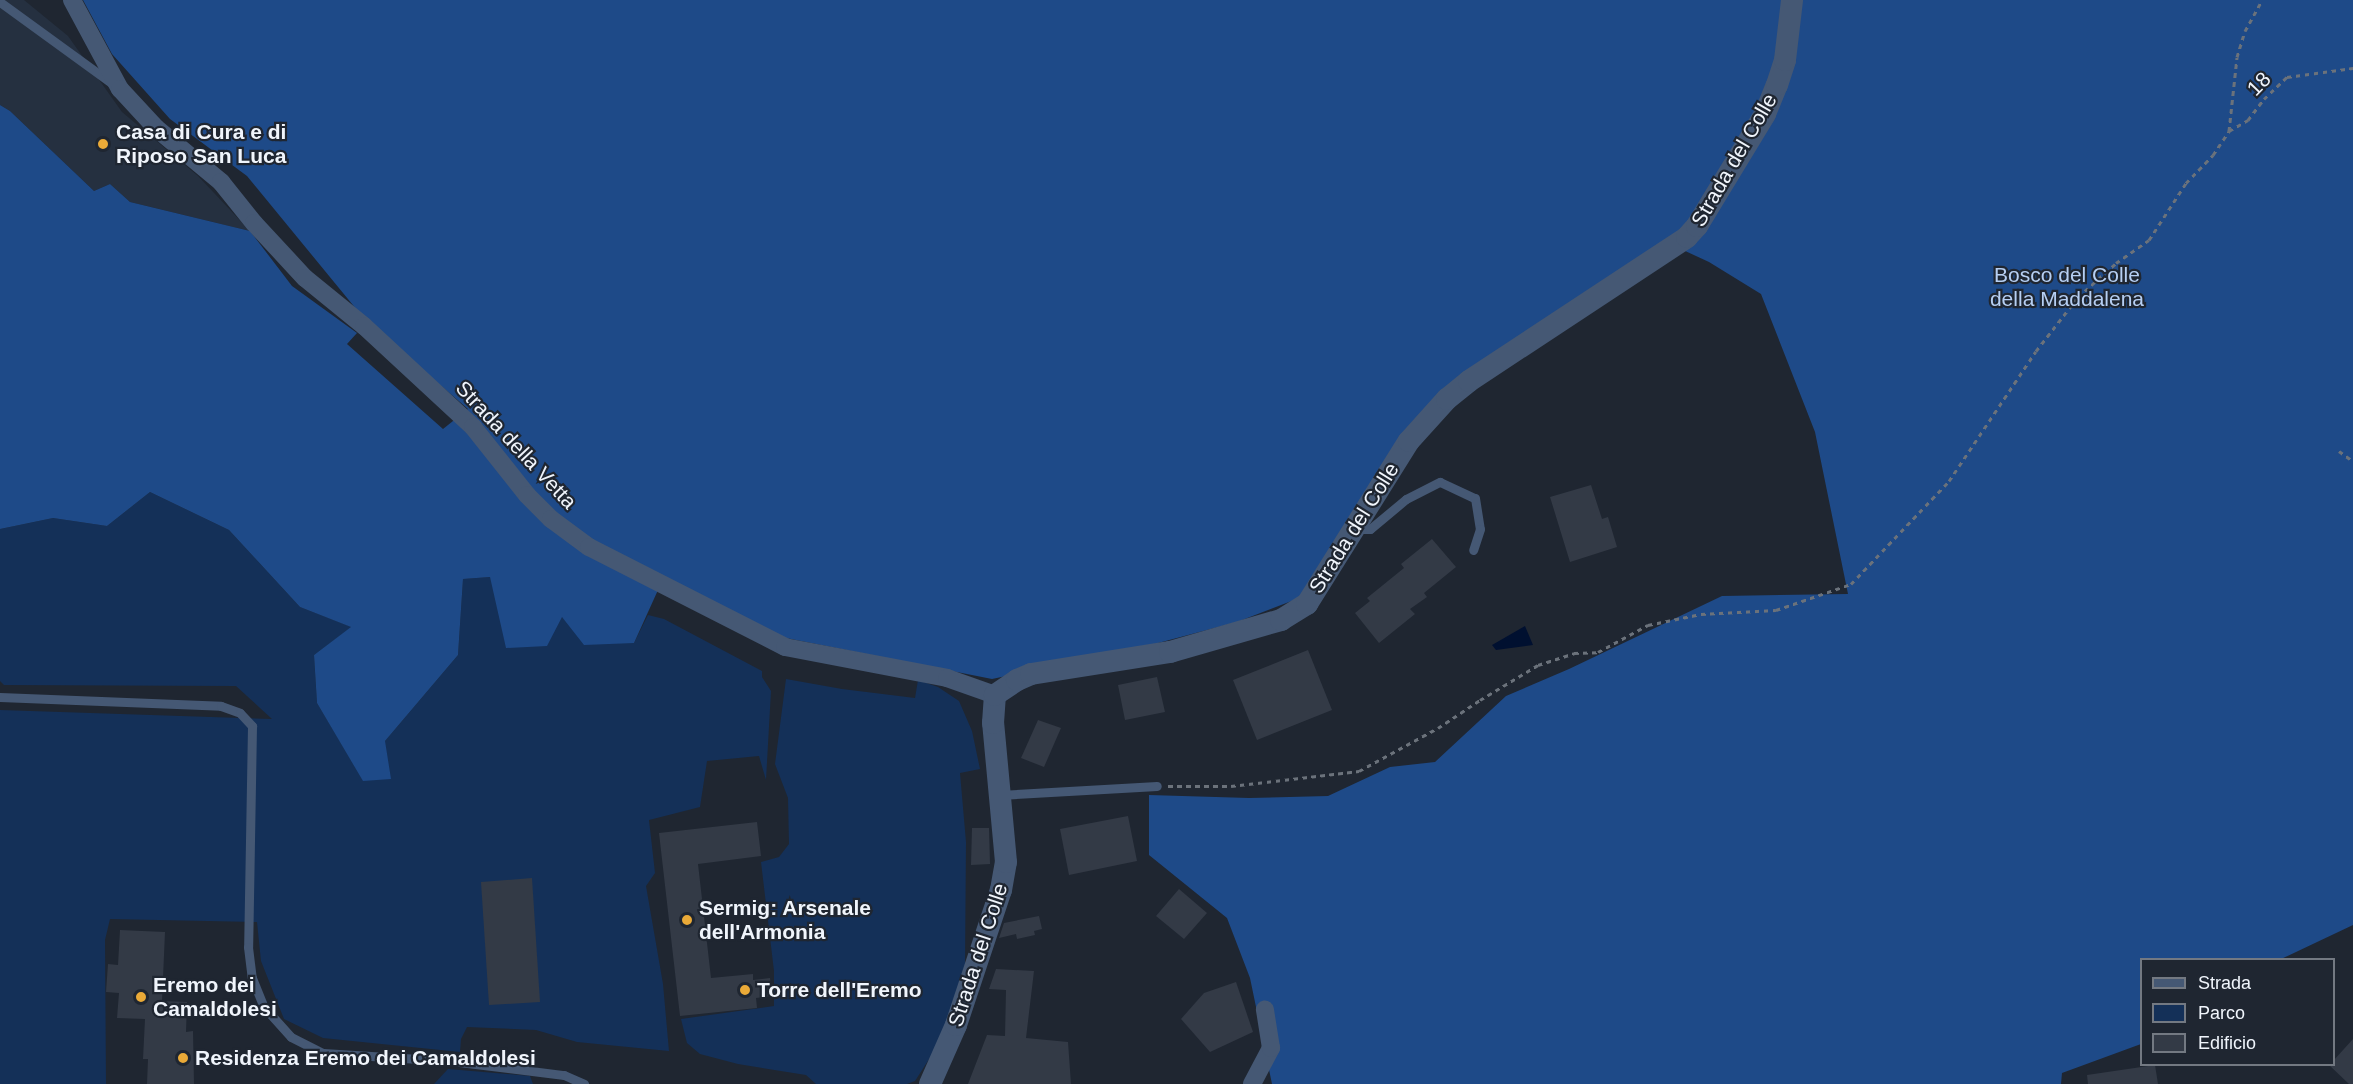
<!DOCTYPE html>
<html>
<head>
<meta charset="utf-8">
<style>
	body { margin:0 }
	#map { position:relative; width:2353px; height:1084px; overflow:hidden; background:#1f2631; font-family:Helvetica,sans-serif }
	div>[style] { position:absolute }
	.built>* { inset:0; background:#253040 }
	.green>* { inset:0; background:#143058 }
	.forest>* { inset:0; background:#1e4a88 }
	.water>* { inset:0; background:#001030 }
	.building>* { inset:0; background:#333a46 }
	.path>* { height:3px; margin-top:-1.5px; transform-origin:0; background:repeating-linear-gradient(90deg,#6b727b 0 4.5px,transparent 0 9px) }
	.service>* { height:9px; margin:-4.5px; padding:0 4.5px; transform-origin:4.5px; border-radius:4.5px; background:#455874 }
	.minor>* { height:18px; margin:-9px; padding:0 9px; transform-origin:9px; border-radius:9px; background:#455874 }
	.tertiary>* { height:22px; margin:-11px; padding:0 11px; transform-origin:11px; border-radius:11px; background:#455874 }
	.dots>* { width:16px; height:16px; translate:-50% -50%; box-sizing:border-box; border:3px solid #1f2631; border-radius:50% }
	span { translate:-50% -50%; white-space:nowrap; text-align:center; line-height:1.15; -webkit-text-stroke:4.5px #1f2631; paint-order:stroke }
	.street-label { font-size:21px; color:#f0f5fc }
	.poi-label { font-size:21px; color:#f0f5fc; font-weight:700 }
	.left { translate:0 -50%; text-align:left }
	.park-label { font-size:21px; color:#b6cff3 }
	.legend { position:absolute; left:2140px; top:958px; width:195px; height:108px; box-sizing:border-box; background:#1f2631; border:2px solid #737982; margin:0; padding:8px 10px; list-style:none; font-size:18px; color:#f0f5fc }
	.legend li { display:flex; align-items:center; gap:12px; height:30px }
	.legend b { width:30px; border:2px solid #737982 }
</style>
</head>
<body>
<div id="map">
	<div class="built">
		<div style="clip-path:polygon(0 0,24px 0,68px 36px,122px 112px,198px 176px,250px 231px,130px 202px,110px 184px,94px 191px,10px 111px,0 105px)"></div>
	</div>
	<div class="green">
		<div style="clip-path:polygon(150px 492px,229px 530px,300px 607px,352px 627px,314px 655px,317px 703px,364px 781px,385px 741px,458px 655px,463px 579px,490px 577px,562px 617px,634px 643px,648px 615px,664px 619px,762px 671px,762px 677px,771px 691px,766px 780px,759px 756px,707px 761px,700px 807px,649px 820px,655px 873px,646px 886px,663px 984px,669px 1051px,577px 1042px,536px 1030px,467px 1027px,461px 1039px,460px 1052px,323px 1038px,284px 1019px,261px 961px,257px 922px,110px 919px,105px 940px,106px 1084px,0 1084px,0 710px,272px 719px,236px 686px,4px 685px,0 681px,0 529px,53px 518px,107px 526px)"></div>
		<div style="clip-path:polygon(786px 679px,842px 689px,915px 698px,918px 680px,938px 687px,959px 701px,972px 731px,980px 769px,960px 773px,966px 842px,965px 965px,942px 1039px,915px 1081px,907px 1084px,816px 1084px,806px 1075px,738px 1064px,700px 1054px,687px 1043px,681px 1019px,774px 1006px,774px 971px,761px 862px,779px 857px,789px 844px,788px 798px,775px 764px)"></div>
		<div style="clip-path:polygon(448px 1069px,530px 1076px,533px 1084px,434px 1084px)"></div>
	</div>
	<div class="forest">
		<div style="clip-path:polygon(83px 0,2353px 0,2353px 925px,2281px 959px,2142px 960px,2141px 1044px,2062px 1073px,2061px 1084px,1272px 1084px,1250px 978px,1227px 918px,1149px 855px,1149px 795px,1249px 798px,1328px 796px,1390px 767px,1435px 762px,1506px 696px,1569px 669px,1722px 596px,1848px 594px,1815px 432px,1761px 294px,1709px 262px,1670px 244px,1412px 422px,1302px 597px,1237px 622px,1143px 647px,992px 679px,786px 638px,663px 579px,634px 643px,584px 645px,562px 617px,547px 646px,506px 648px,490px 577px,463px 579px,458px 655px,385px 741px,391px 779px,363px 781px,317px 703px,314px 655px,351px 627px,300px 607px,229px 530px,150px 492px,107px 526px,53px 518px,0 529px,0 105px,10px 111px,94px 191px,110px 184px,130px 202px,250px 231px,292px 286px,357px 333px,347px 344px,443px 429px,468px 409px,366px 321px,247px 176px,170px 119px,112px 54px)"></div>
	</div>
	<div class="water">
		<div style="clip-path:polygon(1525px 626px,1533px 645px,1496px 650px,1492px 645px)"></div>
	</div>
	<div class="building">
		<div style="clip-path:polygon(1591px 485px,1602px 519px,1608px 517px,1617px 547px,1570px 562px,1550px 497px)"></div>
		<div style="clip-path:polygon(1432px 539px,1456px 567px,1424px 593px,1427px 597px,1410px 609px,1415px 614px,1379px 643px,1355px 613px,1370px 601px,1367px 598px,1404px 568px,1401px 564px)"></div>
		<div style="clip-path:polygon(1308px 650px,1332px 710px,1257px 740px,1233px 680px)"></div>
		<div style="clip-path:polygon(1157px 677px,1165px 712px,1125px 720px,1118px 685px)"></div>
		<div style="clip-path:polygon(1038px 720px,1061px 728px,1044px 767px,1021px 758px)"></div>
		<div style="clip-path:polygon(1128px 816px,1137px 861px,1069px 875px,1060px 829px)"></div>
		<div style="clip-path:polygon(757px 822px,761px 856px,698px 864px,711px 978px,753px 974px,753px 980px,770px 978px,772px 996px,756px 998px,757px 1008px,680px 1016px,659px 833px)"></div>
		<div style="clip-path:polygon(972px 828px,989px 828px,990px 864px,971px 865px)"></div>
		<div style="clip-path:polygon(532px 878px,540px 1002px,489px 1005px,481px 882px)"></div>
		<div style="clip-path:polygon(1179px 889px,1207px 913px,1184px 939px,1156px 916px)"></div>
		<div style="clip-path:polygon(1039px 916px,1042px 929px,1034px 931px,1035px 935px,1017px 939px,1016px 934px,999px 938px,1004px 923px)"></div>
		<div style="clip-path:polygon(120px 930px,165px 932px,162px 1001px,187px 1002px,186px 1032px,193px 1031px,194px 1084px,147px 1084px,148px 1059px,143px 1059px,145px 1019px,117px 1018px,119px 993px,106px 992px,108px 964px,118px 965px)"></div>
		<div style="clip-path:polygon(996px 969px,1034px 971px,1026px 1038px,1068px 1042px,1071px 1084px,968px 1084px,987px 1035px,1005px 1036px,1006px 990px,989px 989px)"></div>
		<div style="clip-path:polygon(1236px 982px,1253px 1032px,1210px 1052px,1181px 1019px,1204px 993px)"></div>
		<div style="clip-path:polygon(2353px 1039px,2353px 1084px,2349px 1084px,2329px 1065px,2334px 1065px,2334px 1060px)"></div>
		<div style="clip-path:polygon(2155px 1065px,2158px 1084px,2088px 1084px,2087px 1075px)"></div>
	</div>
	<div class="path">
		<div style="left:2229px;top:131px;width:22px;rotate:-30deg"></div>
		<div style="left:2248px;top:120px;width:26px;rotate:-53deg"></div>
		<div style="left:2264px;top:99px;width:32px;rotate:-44deg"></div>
		<div style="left:2287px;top:77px;width:67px;rotate:-7.8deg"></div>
		<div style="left:2339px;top:451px;width:17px;rotate:36deg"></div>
		<div style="left:1168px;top:786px;width:63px"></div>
		<div style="left:1231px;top:786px;width:129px;rotate:-6.7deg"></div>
		<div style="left:1359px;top:771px;width:90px;rotate:-28.6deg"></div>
		<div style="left:1438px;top:728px;width:50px;rotate:-33.7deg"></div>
		<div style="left:1480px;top:700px;width:68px;rotate:-31.1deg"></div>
		<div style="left:1538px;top:665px;width:38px;rotate:-18deg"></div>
		<div style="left:1574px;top:653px;width:24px;rotate:-2deg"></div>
		<div style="left:1598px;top:652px;width:57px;rotate:-28.4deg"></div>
		<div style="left:1648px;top:625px;width:54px;rotate:-11.7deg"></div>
		<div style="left:1701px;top:614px;width:75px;rotate:-3.1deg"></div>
		<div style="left:1776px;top:610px;width:79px;rotate:-19.1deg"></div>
		<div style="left:1851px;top:584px;width:142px;rotate:-46.4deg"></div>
		<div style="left:1949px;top:481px;width:156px;rotate:-56.2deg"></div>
		<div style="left:2036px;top:351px;width:68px;rotate:-52.1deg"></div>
		<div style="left:2078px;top:297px;width:51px;rotate:-41.8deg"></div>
		<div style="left:2116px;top:263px;width:40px;rotate:-34.9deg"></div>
		<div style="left:2149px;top:240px;width:68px;rotate:-57deg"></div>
		<div style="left:2186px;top:183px;width:39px;rotate:-46deg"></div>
		<div style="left:2213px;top:155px;width:29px;rotate:-56deg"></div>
		<div style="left:2229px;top:131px;width:74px;rotate:-83.8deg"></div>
		<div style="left:2237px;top:57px;width:27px;rotate:-73deg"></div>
		<div style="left:2245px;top:31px;width:35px;rotate:-61deg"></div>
	</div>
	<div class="service">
		<div style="left:0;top:2px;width:140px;rotate:36deg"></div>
		<div style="left:1357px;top:529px;width:13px"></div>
		<div style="left:1370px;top:529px;width:47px;rotate:-39.8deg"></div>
		<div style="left:1406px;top:499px;width:38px;rotate:-27deg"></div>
		<div style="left:1440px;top:482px;width:38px;rotate:25deg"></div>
		<div style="left:1475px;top:498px;width:31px;rotate:81deg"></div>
		<div style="left:1480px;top:529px;width:22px;rotate:108deg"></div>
		<div style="left:0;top:697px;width:221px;rotate:2.3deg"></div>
		<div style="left:221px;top:706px;width:20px;rotate:20deg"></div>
		<div style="left:240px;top:713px;width:18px;rotate:47deg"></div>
		<div style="left:252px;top:726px;width:221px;rotate:91deg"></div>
		<div style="left:248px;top:947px;width:31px;rotate:83deg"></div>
		<div style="left:252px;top:978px;width:31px;rotate:68deg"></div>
		<div style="left:264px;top:1007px;width:40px;rotate:48deg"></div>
		<div style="left:291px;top:1037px;width:36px;rotate:27deg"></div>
		<div style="left:323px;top:1053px;width:128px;rotate:3.6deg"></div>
		<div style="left:451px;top:1061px;width:114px;rotate:7.1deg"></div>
		<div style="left:564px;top:1075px;width:22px;rotate:24deg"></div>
		<div style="left:1000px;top:795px;width:157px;rotate:-3.3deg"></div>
	</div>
	<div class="minor">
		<div style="left:72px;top:0;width:101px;rotate:61.7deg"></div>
		<div style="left:120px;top:89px;width:53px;rotate:47.3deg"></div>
		<div style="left:156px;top:128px;width:85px;rotate:39.7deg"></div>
		<div style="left:221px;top:182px;width:53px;rotate:51.2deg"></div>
		<div style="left:254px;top:223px;width:75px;rotate:47.2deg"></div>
		<div style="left:305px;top:278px;width:76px;rotate:39.1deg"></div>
		<div style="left:364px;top:326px;width:149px;rotate:42.8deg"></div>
		<div style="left:473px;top:427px;width:87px;rotate:51.5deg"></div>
		<div style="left:527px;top:495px;width:34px;rotate:45deg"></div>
		<div style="left:551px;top:519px;width:47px;rotate:36.4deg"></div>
		<div style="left:589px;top:547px;width:220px;rotate:27deg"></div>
		<div style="left:785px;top:647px;width:165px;rotate:10.8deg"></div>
		<div style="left:947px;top:678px;width:51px;rotate:19.5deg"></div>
		<div style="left:1252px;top:1084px;width:41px;rotate:-62.2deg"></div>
		<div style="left:1271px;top:1048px;width:39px;rotate:-99deg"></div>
	</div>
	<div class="tertiary">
		<div style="left:930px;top:1084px;width:64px;rotate:-66.2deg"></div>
		<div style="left:956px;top:1025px;width:142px;rotate:-71.6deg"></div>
		<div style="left:1001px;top:890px;width:28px;rotate:-80deg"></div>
		<div style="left:1006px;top:862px;width:140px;rotate:-95.3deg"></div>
		<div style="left:993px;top:723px;width:28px;rotate:-86deg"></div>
		<div style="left:995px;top:695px;width:27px;rotate:-34deg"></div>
		<div style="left:1017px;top:680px;width:15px;rotate:-23deg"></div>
		<div style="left:1031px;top:674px;width:141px;rotate:-9deg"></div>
		<div style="left:1170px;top:652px;width:116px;rotate:-16.1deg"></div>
		<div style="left:1281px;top:620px;width:31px;rotate:-32deg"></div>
		<div style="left:1307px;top:604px;width:192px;rotate:-58deg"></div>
		<div style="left:1409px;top:441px;width:57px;rotate:-47.9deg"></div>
		<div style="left:1447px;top:399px;width:28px;rotate:-39deg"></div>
		<div style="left:1469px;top:381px;width:261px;rotate:-33.4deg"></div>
		<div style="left:1687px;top:237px;width:15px;rotate:-48deg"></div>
		<div style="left:1697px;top:226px;width:131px;rotate:-58.7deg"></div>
		<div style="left:1765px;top:114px;width:31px;rotate:-68deg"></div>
		<div style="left:1777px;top:85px;width:26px;rotate:-72deg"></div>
		<div style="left:1785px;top:60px;width:60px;rotate:-83.3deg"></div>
	</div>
	<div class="dots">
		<div style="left:103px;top:144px;background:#eaaa38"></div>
		<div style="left:687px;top:920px;background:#eaaa38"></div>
		<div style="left:745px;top:990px;background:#eaaa38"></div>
		<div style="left:141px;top:997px;background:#eaaa38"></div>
		<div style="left:183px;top:1058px;background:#eaaa38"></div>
	</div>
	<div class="street-label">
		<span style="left:2259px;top:84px;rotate:-46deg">18</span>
		<span style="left:1734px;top:160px;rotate:-60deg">Strada del Colle</span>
		<span style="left:516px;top:445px;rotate:47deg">Strada della Vetta</span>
		<span style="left:1354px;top:528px;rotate:-58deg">Strada del Colle</span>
		<span style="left:978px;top:955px;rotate:-72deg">Strada del Colle</span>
	</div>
	<div class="poi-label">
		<span class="left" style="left:116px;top:144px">Casa di Cura e di<br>Riposo San Luca</span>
		<span class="left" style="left:699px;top:920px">Sermig: Arsenale<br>dell'Armonia</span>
		<span class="left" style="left:153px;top:997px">Eremo dei<br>Camaldolesi</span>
		<span class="left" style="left:757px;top:990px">Torre dell'Eremo</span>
		<span class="left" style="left:195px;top:1058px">Residenza Eremo dei Camaldolesi</span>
	</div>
	<div class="park-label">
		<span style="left:2067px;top:287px">Bosco del Colle<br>della Maddalena</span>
	</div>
	<ul class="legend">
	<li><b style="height:8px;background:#455874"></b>Strada</li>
	<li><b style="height:16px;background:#143058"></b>Parco</li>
	<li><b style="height:16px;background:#333a46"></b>Edificio</li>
	</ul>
</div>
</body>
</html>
